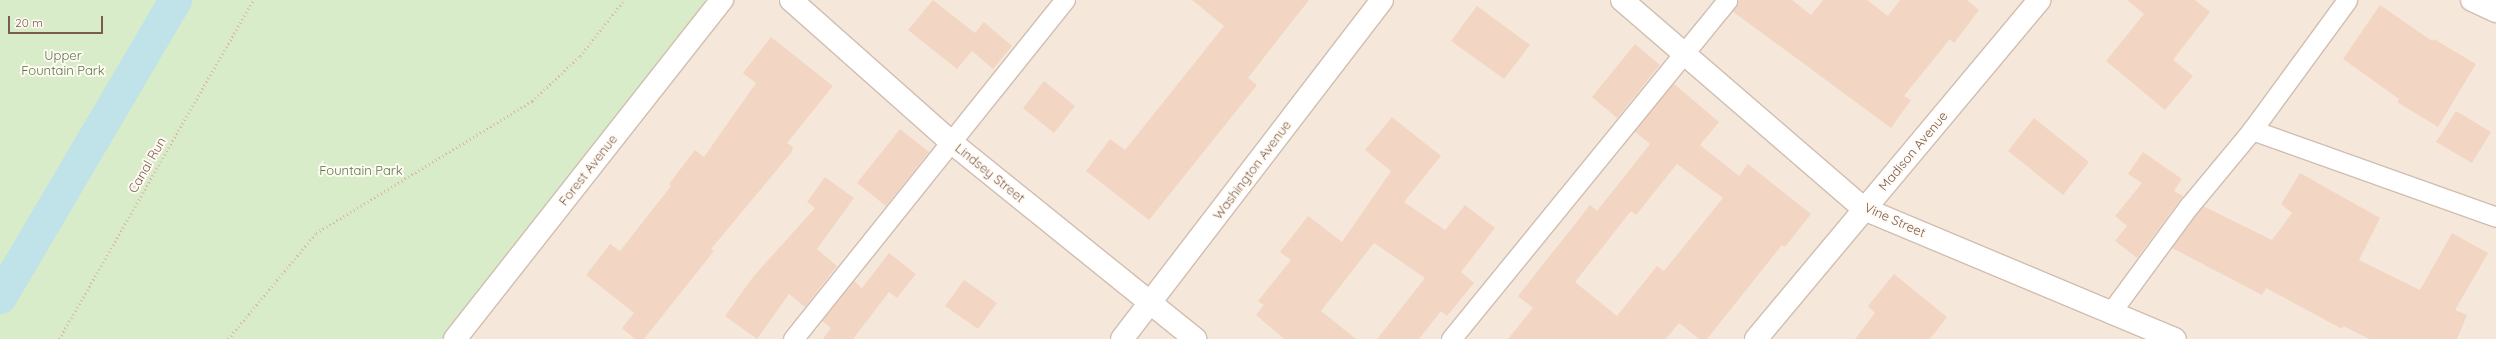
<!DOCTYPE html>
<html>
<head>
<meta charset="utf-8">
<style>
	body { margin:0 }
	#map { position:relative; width:2496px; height:339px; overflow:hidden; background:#fdf6ec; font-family:Quicksand,sans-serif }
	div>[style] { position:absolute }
	.residential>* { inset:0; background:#f5e8da }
	.green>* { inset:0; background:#d8ecc9 }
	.canal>* { height:33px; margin:-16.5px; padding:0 16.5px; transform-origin:16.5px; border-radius:16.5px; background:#bfe3e8 }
	.building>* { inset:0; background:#f3d5c3 }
	.path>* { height:2.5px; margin-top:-1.25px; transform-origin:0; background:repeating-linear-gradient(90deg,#d9b8a5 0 1px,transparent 0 4px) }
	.roads { filter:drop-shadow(1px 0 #d1beb0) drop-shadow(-1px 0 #d1beb0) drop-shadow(0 1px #d1beb0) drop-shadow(0 -1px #d1beb0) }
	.lane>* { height:19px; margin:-9.5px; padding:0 9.5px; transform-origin:9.5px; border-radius:9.5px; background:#fff }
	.street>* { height:22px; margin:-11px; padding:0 11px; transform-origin:11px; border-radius:11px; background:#fff }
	span { translate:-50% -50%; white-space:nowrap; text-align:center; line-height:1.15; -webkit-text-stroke:4px #fffaf3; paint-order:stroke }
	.park-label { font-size:13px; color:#537a41 }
	.street-label { font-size:13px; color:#7a5c4d }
	.scale { position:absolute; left:8px; top:16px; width:95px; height:18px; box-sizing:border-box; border:2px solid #7a5c4d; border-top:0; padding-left:5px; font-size:12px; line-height:14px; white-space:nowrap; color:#7a5c4d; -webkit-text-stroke:3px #fffaf3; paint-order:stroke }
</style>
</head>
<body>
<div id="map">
	<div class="residential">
		<div style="clip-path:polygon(722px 0,2496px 0,2496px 339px,455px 339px)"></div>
	</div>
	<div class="green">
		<div style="clip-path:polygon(0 0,722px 0,455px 339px,0 339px)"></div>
	</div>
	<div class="canal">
		<div style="left:0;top:297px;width:345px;rotate:-59.5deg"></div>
	</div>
	<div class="building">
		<div style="clip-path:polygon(933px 0,975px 33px,984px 22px,1012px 46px,993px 69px,972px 51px,957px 69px,908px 30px)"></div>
		<div style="clip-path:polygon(1192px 0,1309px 0,1248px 78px,1257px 85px,1149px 220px,1086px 171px,1110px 139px,1125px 150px,1224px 26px)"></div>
		<div style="clip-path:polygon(1738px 0,1792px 0,1811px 15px,1823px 0,1867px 0,1888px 16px,1900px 0,1967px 0,1979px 10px,1954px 43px,1950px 39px,1904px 96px,1911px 100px,1891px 128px,1732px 11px)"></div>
		<div style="clip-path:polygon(2127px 0,2195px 0,2210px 12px,2173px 60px,2193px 76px,2165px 110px,2106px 61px,2144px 14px)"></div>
		<div style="clip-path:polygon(2380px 5px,2432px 41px,2434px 39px,2476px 64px,2438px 127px,2397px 102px,2399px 99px,2343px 59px)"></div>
		<div style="clip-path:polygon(1477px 6px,1530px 45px,1504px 79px,1451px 41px)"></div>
		<div style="clip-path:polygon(771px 37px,833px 86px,787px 143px,793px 147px,791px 153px,711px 249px,714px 251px,644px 339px,635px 339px,622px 328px,634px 313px,586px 275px,610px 244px,620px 251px,671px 186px,669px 184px,695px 150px,704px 157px,756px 83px,743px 73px)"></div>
		<div style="clip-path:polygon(1635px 44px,1660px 65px,1617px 118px,1592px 97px)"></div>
		<div style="clip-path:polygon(1044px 81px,1075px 106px,1054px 133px,1023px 108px)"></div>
		<div style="clip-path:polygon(evenodd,1673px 83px,1719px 122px,1700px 145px,1739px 176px,1748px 164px,1811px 214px,1785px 247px,1782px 245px,1707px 339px,1699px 339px,1679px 323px,1666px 339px,1508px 339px,1533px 308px,1518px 296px,1590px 205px,1597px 211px,1650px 144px,1634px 131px,1673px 83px,1677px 164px,1723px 198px,1664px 271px,1657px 266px,1617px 316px,1575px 282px,1631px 211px,1636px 215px,1677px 164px)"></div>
		<div style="clip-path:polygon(2456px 111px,2491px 132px,2472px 163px,2436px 142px)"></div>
		<div style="clip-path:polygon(1392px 117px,1441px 156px,1404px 202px,1445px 230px,1465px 205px,1495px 228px,1461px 272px,1474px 283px,1447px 316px,1441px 311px,1419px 339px,1377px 339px,1425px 278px,1374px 243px,1321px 311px,1356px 339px,1284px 339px,1256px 315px,1264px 305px,1258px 301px,1291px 260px,1280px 252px,1308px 216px,1342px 242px,1391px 171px,1365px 150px)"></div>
		<div style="clip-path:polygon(2034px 118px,2089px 162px,2063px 195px,2008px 151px)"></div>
		<div style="clip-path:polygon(900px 129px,929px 152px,886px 206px,857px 183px)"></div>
		<div style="clip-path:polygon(2143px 152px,2182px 179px,2174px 191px,2183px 196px,2137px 258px,2115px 241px,2127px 226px,2115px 216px,2142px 183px,2128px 174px)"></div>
		<div style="clip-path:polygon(2300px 173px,2380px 218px,2359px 260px,2420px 290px,2452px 233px,2488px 253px,2455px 310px,2467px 315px,2457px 339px,2369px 339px,2343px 326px,2342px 329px,2266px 288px,2262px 295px,2172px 248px,2203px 206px,2272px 240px,2292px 213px,2281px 204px)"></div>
		<div style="clip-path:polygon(825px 177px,854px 198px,817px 249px,837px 266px,805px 307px,789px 294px,757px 339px,725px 316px,753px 277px,815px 208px,807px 202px)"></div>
		<div style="clip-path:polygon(889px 253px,916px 274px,897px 298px,889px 292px,853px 339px,823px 339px,831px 328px,822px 321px,854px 281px,862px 288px)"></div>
		<div style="clip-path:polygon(1894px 274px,1947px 317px,1930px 339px,1855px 339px,1875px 313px,1868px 306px)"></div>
		<div style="clip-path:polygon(964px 280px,997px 303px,978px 329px,945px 306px)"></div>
	</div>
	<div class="path">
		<div style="left:59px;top:339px;width:391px;rotate:-60.2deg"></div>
		<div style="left:228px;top:339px;width:138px;rotate:-50.3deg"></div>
		<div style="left:316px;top:233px;width:253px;rotate:-31.4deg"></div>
		<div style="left:532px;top:101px;width:66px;rotate:-43.2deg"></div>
		<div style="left:580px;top:56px;width:71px;rotate:-51.8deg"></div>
	</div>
	<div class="roads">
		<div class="lane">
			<div style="left:2252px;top:130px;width:259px;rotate:19.6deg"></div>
			<div style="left:2111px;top:312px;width:132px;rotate:-53.7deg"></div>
			<div style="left:2189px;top:206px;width:99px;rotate:-50.3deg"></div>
			<div style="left:2252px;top:130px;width:161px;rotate:-53.8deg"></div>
			<div style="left:793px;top:339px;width:435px;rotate:-51.3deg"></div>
			<div style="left:1451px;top:339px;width:437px;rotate:-50.8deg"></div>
		</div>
		<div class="street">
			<div style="left:791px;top:0;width:214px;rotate:41.6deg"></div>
			<div style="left:951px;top:142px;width:314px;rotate:38.9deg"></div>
			<div style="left:1622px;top:0;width:320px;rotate:40.8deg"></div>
			<div style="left:1864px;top:209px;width:337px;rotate:22.7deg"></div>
			<div style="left:2472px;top:0;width:26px;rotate:25deg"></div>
			<div style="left:455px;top:339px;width:432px;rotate:-51.8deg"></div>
			<div style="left:1122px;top:339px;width:427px;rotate:-52.5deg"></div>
			<div style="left:1756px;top:339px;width:442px;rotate:-50.1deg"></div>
		</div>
	</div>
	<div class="park-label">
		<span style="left:63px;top:63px">Upper<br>Fountain Park</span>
		<span style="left:361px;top:170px">Fountain Park</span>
	</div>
	<div class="street-label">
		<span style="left:1913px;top:151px;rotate:-50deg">Madison Avenue</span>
		<span style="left:147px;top:165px;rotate:-60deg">Canal Run</span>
		<span style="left:588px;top:170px;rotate:-52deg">Forest Avenue</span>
		<span style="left:1252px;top:170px;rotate:-53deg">Washington Avenue</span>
		<span style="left:990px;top:173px;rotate:39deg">Lindsey Street</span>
		<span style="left:1895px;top:220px;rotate:24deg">Vine Street</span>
	</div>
	<div class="scale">20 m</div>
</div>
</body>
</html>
